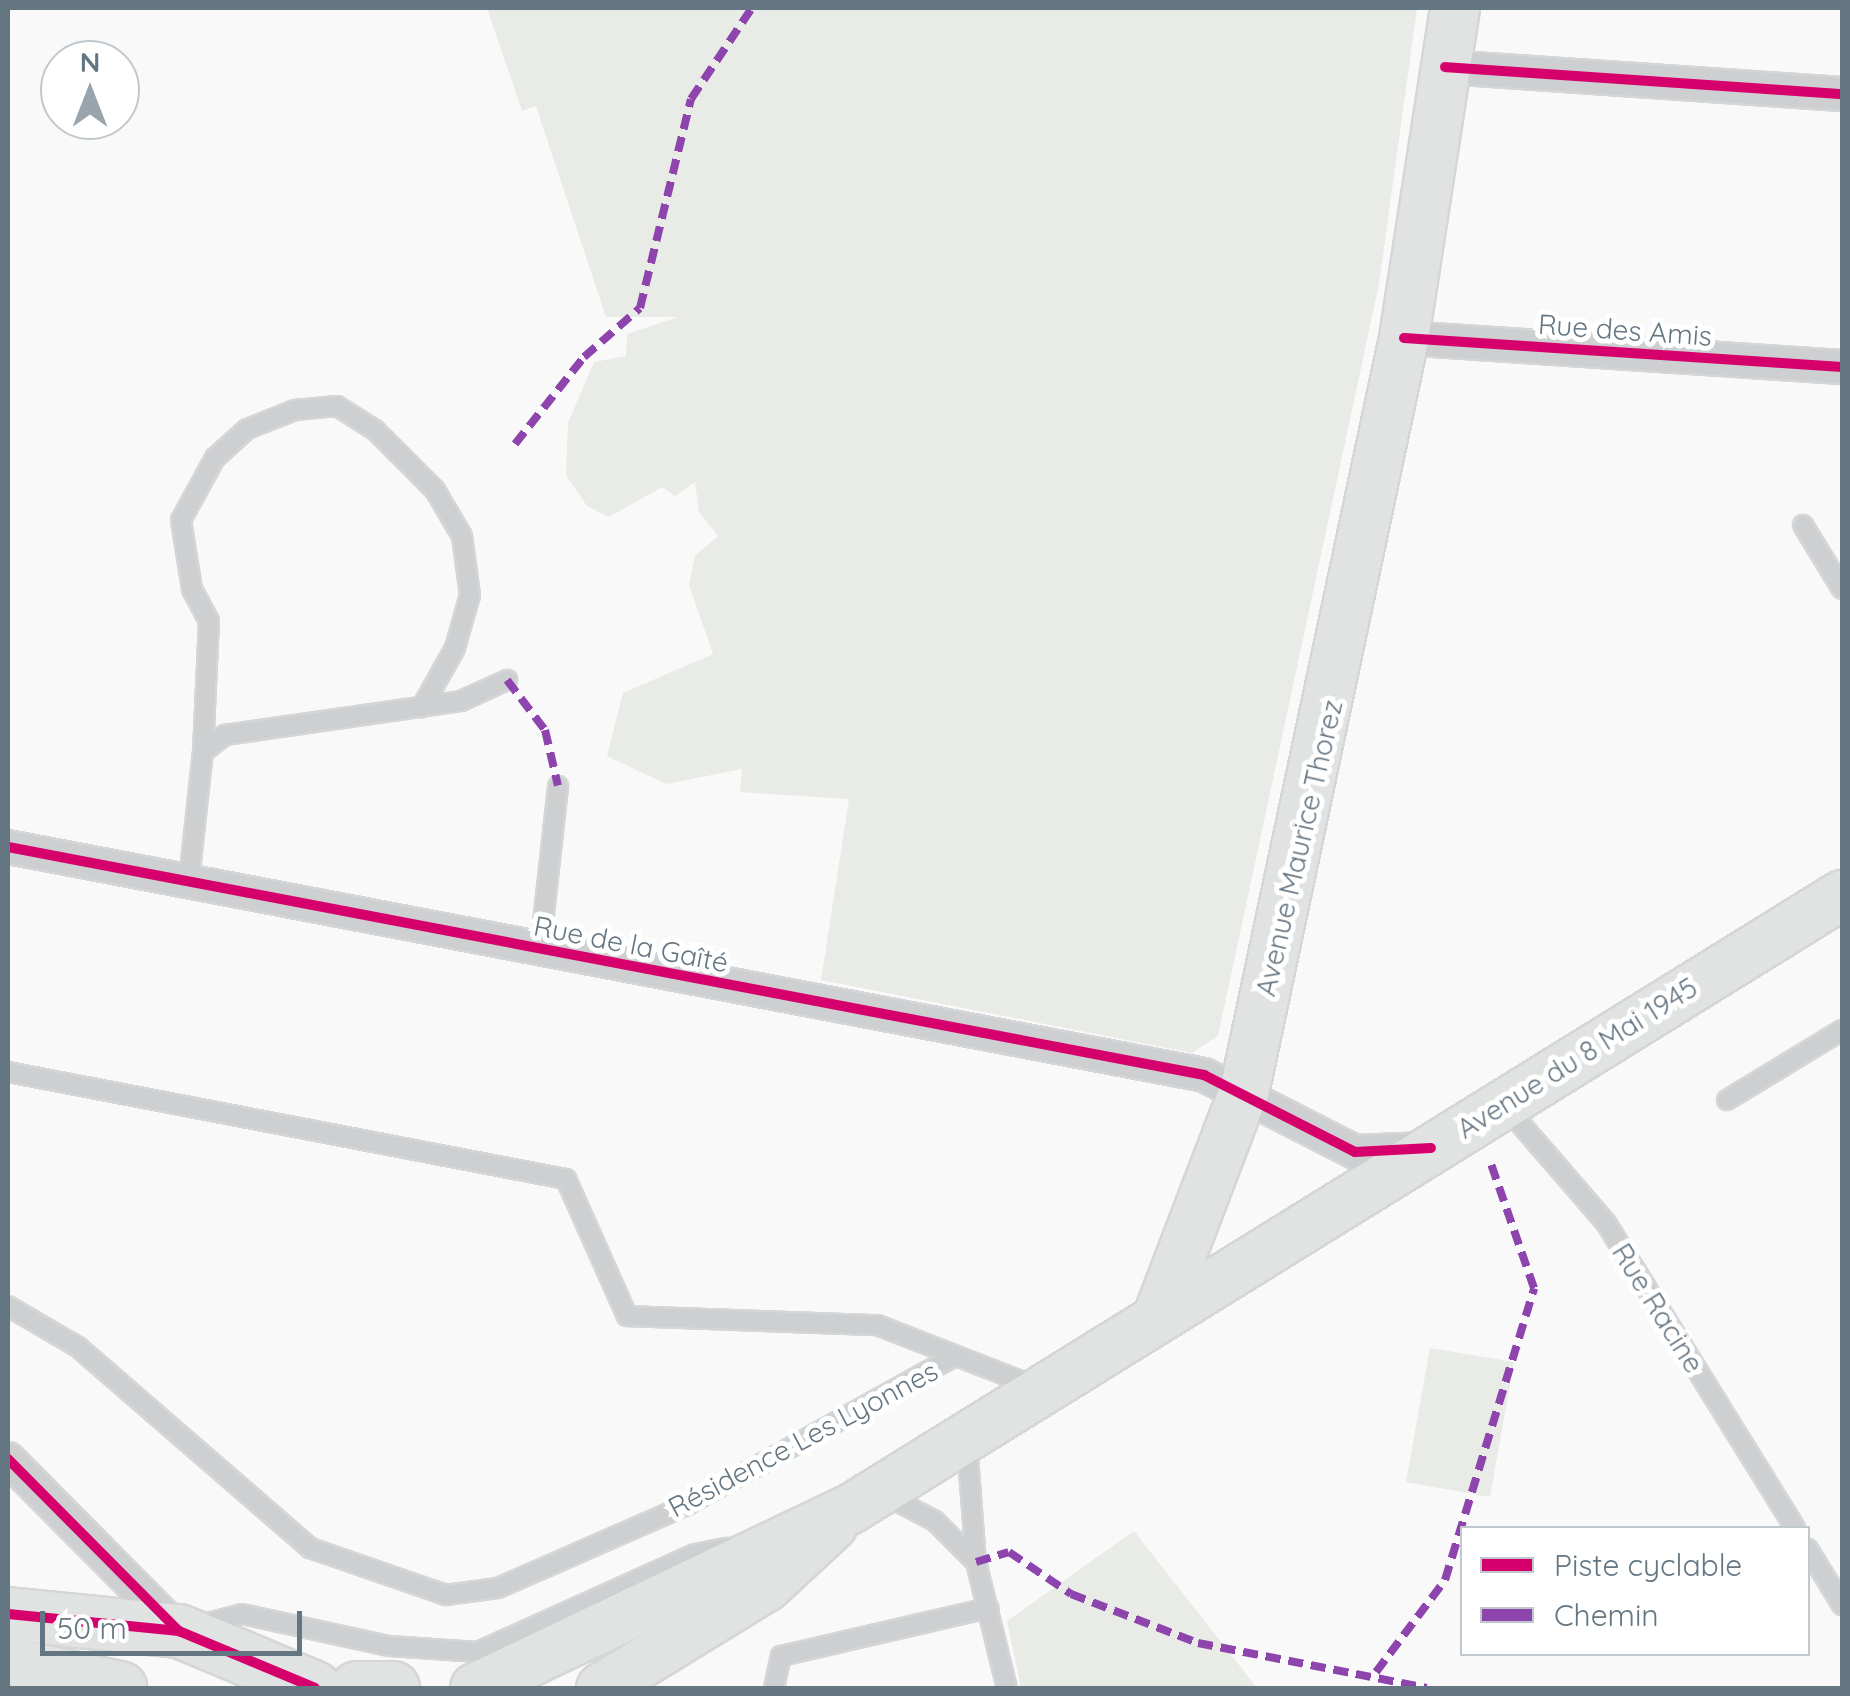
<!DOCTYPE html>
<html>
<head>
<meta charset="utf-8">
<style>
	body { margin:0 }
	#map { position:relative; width:1850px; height:1696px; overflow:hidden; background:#f9f9f9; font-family:Quicksand,sans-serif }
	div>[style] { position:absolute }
	.green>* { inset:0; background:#e8ebe6 }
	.roads { filter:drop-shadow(2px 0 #d5d6d7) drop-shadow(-2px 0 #d5d6d7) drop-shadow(0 2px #d5d6d7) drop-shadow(0 -2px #d5d6d7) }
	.lane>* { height:18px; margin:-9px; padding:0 9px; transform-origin:9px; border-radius:9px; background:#cecfd0 }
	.street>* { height:32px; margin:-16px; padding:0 16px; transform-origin:16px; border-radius:16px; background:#cecfd0 }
	.secondary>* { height:48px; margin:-24px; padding:0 24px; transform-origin:24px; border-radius:24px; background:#e1e2e2 }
	.primary>* { height:52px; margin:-26px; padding:0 26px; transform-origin:26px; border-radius:26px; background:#e1e2e2 }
	.quiet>* { height:8px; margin-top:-4px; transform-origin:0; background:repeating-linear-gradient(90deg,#8e44ad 0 15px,transparent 0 23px) }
	.cycleway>* { height:10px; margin:-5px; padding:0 5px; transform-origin:5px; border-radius:5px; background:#d6006c }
	span { translate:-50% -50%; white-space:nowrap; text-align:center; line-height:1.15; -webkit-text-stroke:10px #fff; paint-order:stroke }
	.street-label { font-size:28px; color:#657683 }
	.frame { position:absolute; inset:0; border:10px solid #657683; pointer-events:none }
	.legend { position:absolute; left:1460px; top:1526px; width:350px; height:130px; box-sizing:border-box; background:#fff; border:2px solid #c1c8cd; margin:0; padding:12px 18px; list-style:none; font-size:30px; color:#657683 }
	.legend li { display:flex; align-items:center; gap:20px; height:50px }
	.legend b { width:50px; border:2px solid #c1c8cd }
	.north { position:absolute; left:40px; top:40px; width:100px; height:100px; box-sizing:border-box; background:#fff; border:2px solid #c1c8cd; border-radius:50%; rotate:0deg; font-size:28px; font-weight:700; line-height:40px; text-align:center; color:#657683 }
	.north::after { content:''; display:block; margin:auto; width:35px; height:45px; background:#99a4ac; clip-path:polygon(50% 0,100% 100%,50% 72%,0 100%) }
	.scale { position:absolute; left:40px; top:1611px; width:262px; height:45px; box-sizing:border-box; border:5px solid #657683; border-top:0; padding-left:12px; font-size:30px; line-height:35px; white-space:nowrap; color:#657683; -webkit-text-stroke:8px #fff; paint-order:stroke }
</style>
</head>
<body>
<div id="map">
	<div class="green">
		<div style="clip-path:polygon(487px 8px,1417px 8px,1379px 284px,1218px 1036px,1192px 1053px,821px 980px,849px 799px,740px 792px,742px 769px,666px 784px,607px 756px,623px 693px,713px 654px,689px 585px,695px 556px,718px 536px,699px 512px,695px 482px,675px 496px,662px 487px,609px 517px,587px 506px,566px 475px,568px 423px,594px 362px,626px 356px,627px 334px,678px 317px,606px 317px,536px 106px,522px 111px)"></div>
		<div style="clip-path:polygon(1430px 1348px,1514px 1362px,1490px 1497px,1406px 1482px)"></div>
		<div style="clip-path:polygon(1134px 1531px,1257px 1688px,1021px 1688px,1007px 1621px)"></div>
	</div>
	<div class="roads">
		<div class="lane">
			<div style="left:1803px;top:525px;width:75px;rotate:58.6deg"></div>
			<div style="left:203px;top:752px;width:131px;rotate:-87.4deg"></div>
			<div style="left:209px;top:621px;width:36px;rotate:-118deg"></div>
			<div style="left:192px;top:589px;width:70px;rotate:-99.1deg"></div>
			<div style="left:181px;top:520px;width:71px;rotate:-61.3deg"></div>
			<div style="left:215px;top:458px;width:43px;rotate:-42.2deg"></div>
			<div style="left:247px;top:429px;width:52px;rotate:-21.6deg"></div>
			<div style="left:295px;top:410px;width:42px;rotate:-5.4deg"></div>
			<div style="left:337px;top:406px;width:45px;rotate:32.3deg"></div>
			<div style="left:375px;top:430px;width:85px;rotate:45deg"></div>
			<div style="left:435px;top:490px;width:53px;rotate:59.6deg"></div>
			<div style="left:462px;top:536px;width:60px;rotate:82.3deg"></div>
			<div style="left:470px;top:595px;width:55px;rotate:105.8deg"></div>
			<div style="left:455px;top:648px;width:68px;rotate:119.2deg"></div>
			<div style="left:189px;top:880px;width:129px;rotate:-83.8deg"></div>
			<div style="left:203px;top:752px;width:28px;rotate:-38deg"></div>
			<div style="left:225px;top:735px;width:238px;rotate:-8.2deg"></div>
			<div style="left:461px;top:701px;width:51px;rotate:-24.5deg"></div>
			<div style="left:540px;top:950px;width:165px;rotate:-83.7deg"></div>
			<div style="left:8px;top:1072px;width:568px;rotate:10.86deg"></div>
			<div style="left:566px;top:1179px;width:150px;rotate:66deg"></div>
			<div style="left:627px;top:1316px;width:250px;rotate:2.1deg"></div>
			<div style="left:877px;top:1325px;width:171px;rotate:21.3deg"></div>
			<div style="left:1727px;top:1100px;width:135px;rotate:-31.3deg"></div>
			<div style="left:1505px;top:1106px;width:155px;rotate:49.2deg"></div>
			<div style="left:1606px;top:1223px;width:359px;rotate:58.2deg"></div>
			<div style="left:8px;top:1306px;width:81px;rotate:30.4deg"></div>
			<div style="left:78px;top:1347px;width:307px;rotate:40.9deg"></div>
			<div style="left:310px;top:1548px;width:144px;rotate:19.1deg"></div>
			<div style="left:446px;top:1595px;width:52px;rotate:-7.7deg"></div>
			<div style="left:498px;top:1588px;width:209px;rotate:-23.7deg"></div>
			<div style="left:689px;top:1504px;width:304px;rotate:-29.1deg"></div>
			<div style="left:967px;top:1443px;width:119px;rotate:85.7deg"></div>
			<div style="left:976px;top:1562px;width:130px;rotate:76.2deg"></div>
			<div style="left:885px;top:1495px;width:56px;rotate:27.5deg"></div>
			<div style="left:935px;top:1521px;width:58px;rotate:45deg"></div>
			<div style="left:1808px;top:1549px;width:66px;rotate:58.7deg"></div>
			<div style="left:201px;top:1625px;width:42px;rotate:-15deg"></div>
			<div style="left:242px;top:1614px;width:150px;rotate:12.3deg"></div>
			<div style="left:389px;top:1646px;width:89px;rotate:3.9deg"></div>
			<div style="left:478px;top:1652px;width:238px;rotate:-24.3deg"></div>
			<div style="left:695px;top:1554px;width:33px;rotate:-11deg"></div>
			<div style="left:774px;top:1688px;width:33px;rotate:-78deg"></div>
			<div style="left:781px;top:1656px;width:213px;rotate:-13deg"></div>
		</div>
		<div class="street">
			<div style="left:1445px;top:67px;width:398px;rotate:3.9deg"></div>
			<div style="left:1404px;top:338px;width:439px;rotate:3.8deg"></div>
			<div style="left:8px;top:847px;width:1218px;rotate:10.79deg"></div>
			<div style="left:1204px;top:1075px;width:169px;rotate:27deg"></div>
			<div style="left:1355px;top:1152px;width:72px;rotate:-2.4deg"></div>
			<div style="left:8px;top:1459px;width:243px;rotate:45.2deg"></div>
		</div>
		<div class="secondary">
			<div style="left:1158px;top:1316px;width:244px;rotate:-69.1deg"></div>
			<div style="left:1245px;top:1088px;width:767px;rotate:-78.03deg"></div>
			<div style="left:1404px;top:338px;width:334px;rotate:-81.2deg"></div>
			<div style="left:475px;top:1688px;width:414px;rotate:-25.5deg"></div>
			<div style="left:849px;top:1510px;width:1168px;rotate:-31.77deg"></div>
			<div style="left:601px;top:1688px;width:193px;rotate:-31.5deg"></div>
			<div style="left:766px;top:1587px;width:90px;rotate:-42.7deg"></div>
		</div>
		<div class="primary">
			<div style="left:8px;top:1614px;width:172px;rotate:5.7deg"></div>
			<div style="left:179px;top:1631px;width:147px;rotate:22.7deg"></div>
			<div style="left:8px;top:1664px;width:115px;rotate:12.1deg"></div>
			<div style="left:357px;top:1688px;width:36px"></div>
		</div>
	</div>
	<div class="quiet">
		<div style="left:515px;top:444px;width:111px;rotate:-51.6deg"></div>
		<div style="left:584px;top:357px;width:74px;rotate:-41.2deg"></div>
		<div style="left:640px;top:308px;width:215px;rotate:-76.3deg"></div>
		<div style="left:691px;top:99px;width:110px;rotate:-56.2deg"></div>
		<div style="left:507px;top:680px;width:63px;rotate:52.8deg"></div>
		<div style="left:545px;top:730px;width:57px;rotate:76.9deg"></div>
		<div style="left:976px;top:1562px;width:34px;rotate:-17deg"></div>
		<div style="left:1009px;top:1552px;width:75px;rotate:34.1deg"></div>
		<div style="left:1071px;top:1594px;width:136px;rotate:21.1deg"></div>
		<div style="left:1198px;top:1643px;width:233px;rotate:11.1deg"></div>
		<div style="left:1376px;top:1672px;width:115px;rotate:-53.1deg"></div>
		<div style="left:1445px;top:1580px;width:305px;rotate:-73deg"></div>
		<div style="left:1534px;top:1288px;width:131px;rotate:-109.1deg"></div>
	</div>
	<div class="cycleway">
		<div style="left:1445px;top:67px;width:398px;rotate:3.9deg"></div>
		<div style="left:1404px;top:338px;width:439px;rotate:3.8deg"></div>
		<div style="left:8px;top:847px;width:1218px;rotate:10.79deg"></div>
		<div style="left:1204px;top:1075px;width:169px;rotate:27deg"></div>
		<div style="left:1355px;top:1152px;width:76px;rotate:-3deg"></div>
		<div style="left:8px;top:1459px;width:243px;rotate:45.2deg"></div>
		<div style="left:8px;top:1614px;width:172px;rotate:5.7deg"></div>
		<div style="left:179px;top:1631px;width:147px;rotate:22.7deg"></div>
	</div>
	<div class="street-label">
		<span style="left:1625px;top:330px;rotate:4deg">Rue des Amis</span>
		<span style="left:1299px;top:848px;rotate:-77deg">Avenue Maurice Thorez</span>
		<span style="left:631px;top:944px;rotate:11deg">Rue de la Gaîté</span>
		<span style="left:1577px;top:1058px;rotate:-32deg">Avenue du 8 Mai 1945</span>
		<span style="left:1658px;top:1308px;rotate:58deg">Rue Racine</span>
		<span style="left:803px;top:1439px;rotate:-28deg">Résidence Les Lyonnes</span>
	</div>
	<div class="frame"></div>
	<ul class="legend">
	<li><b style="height:12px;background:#d6006c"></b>Piste cyclable</li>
	<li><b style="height:12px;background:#8e44ad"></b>Chemin</li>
	</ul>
	<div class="north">N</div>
	<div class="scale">50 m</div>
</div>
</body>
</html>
